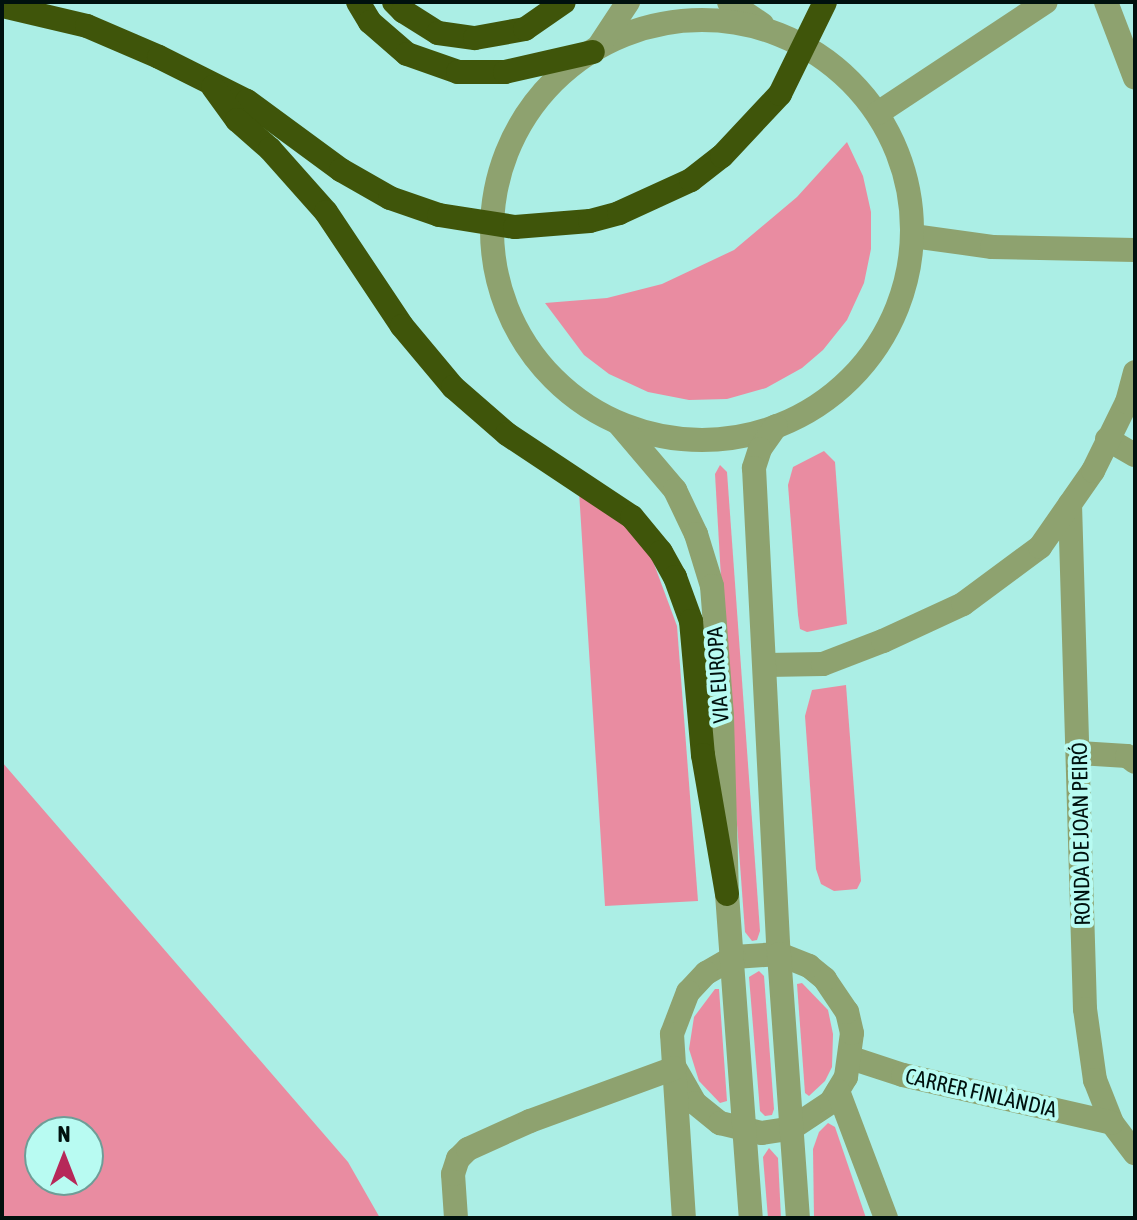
<!DOCTYPE html>
<html>
<head>
<meta charset="utf-8">
<style>
	body { margin:0 }
	#map { position:relative; width:1137px; height:1220px; overflow:hidden; background:#abeee5; font-family:"Asap Condensed",sans-serif }
	div>[style] { position:absolute }
	.green>* { inset:0; background:#e98ca1 }
	.minor>* { height:24px; margin:-12px; padding:0 12px; transform-origin:12px; border-radius:12px; background:#8ea26f }
	.tertiary>* { height:24px; margin:-12px; padding:0 12px; transform-origin:12px; border-radius:12px; background:#8ea26f }
	.tertiary>.ring { margin:-12px; padding:0; box-sizing:content-box; background:none; border:24px solid #8ea26f; border-radius:50% }
	.motorway>* { height:24px; margin:-12px; padding:0 12px; transform-origin:12px; border-radius:12px; background:#3f550a }
	span { translate:-50% -50%; white-space:nowrap; text-align:center; line-height:1.15; -webkit-text-stroke:8px #b8fbf2; paint-order:stroke }
	.street-label { font-size:22px; color:#00110e }
	.frame { position:absolute; inset:0; border:4px solid #00110e; pointer-events:none }
	.north { position:absolute; left:24px; top:1116px; width:80px; height:80px; box-sizing:border-box; background:#b8fbf2; border:2px solid #6e9d97; border-radius:50%; rotate:0deg; font-size:22px; font-weight:700; line-height:32px; text-align:center; color:#00110e }
	.north::after { content:''; display:block; margin:auto; width:28px; height:36px; background:#b62859; clip-path:polygon(50% 0,100% 100%,50% 72%,0 100%) }
</style>
</head>
<body>
<div id="map">
	<div class="green">
		<div style="clip-path:polygon(847px 142px,863px 176px,871px 212px,871px 249px,864px 283px,847px 320px,823px 350px,802px 368px,766px 388px,727px 399px,689px 400px,648px 392px,609px 374px,584px 355px,545px 303px,607px 298px,662px 284px,734px 250px,797px 197px)"></div>
		<div style="clip-path:polygon(824px 451px,835px 462px,847px 624px,807px 632px,800px 629px,798px 615px,788px 485px,793px 467px)"></div>
		<div style="clip-path:polygon(720px 465px,727px 472px,760px 931px,757px 940px,752px 941px,745px 932px,729px 716px,715px 474px)"></div>
		<div style="clip-path:polygon(579px 491px,622px 522px,650px 553px,677px 626px,698px 901px,605px 906px)"></div>
		<div style="clip-path:polygon(846px 685px,861px 881px,857px 889px,834px 891px,821px 884px,816px 869px,805px 716px,812px 690px)"></div>
		<div style="clip-path:polygon(evenodd,2px 762px,348px 1162px,380px 1218px,2px 1218px,2px 762px,88px 1132px,88px 1180px,40px 1180px,40px 1132px,88px 1132px)"></div>
		<div style="clip-path:polygon(759px 971px,764px 976px,774px 1109px,772px 1115px,765px 1116px,760px 1111px,749px 977px)"></div>
		<div style="clip-path:polygon(802px 983px,828px 1010px,833px 1034px,832px 1067px,825px 1081px,809px 1096px,805px 1093px,797px 984px)"></div>
		<div style="clip-path:polygon(715px 989px,719px 989px,727px 1101px,720px 1103px,699px 1081px,689px 1049px,694px 1017px)"></div>
		<div style="clip-path:polygon(828px 1123px,835px 1127px,866px 1218px,814px 1218px,813px 1149px,819px 1132px)"></div>
		<div style="clip-path:polygon(769px 1148px,778px 1158px,781px 1218px,768px 1218px,763px 1157px)"></div>
	</div>
	<div class="minor">
		<div style="left:1106px;top:2px;width:81px;rotate:69.1deg"></div>
		<div style="left:913px;top:236px;width:80px;rotate:7.9deg"></div>
		<div style="left:992px;top:247px;width:143px;rotate:1.2deg"></div>
		<div style="left:1107px;top:439px;width:32px;rotate:30deg"></div>
		<div style="left:1070px;top:504px;width:505px;rotate:88.3deg"></div>
		<div style="left:1085px;top:1009px;width:72px;rotate:82deg"></div>
		<div style="left:1095px;top:1080px;width:46px;rotate:68.4deg"></div>
		<div style="left:1112px;top:1123px;width:38px;rotate:53deg"></div>
		<div style="left:767px;top:665px;width:56px;rotate:-1deg"></div>
		<div style="left:823px;top:664px;width:64px;rotate:-21deg"></div>
		<div style="left:883px;top:641px;width:88px;rotate:-24.8deg"></div>
		<div style="left:963px;top:604px;width:96px;rotate:-36.5deg"></div>
		<div style="left:1040px;top:547px;width:93px;rotate:-55.1deg"></div>
		<div style="left:1093px;top:471px;width:77px;rotate:-63.8deg"></div>
		<div style="left:1127px;top:402px;width:31px;rotate:-75deg"></div>
		<div style="left:1079px;top:753px;width:48px;rotate:3.6deg"></div>
		<div style="left:1127px;top:756px;width:10px;rotate:37deg"></div>
		<div style="left:851px;top:1058px;width:55px;rotate:18.1deg"></div>
		<div style="left:903px;top:1075px;width:214px;rotate:12.9deg"></div>
		<div style="left:675px;top:1068px;width:40px;rotate:60.3deg"></div>
		<div style="left:695px;top:1103px;width:32px;rotate:39deg"></div>
		<div style="left:720px;top:1123px;width:43px;rotate:13.4deg"></div>
		<div style="left:762px;top:1133px;width:30px;rotate:-9deg"></div>
		<div style="left:792px;top:1128px;width:47px;rotate:-33.7deg"></div>
		<div style="left:831px;top:1102px;width:29px;rotate:-59deg"></div>
		<div style="left:846px;top:1077px;width:44px;rotate:-82.2deg"></div>
		<div style="left:852px;top:1033px;width:22px;rotate:-103deg"></div>
		<div style="left:847px;top:1012px;width:40px;rotate:-124deg"></div>
		<div style="left:825px;top:979px;width:21px;rotate:-141deg"></div>
		<div style="left:809px;top:966px;width:32px;rotate:-158deg"></div>
		<div style="left:779px;top:954px;width:45px;rotate:176.2deg"></div>
		<div style="left:734px;top:957px;width:32px;rotate:150deg"></div>
		<div style="left:706px;top:973px;width:26px;rotate:133deg"></div>
		<div style="left:688px;top:992px;width:45px;rotate:110.9deg"></div>
		<div style="left:672px;top:1034px;width:184px;rotate:86.3deg"></div>
		<div style="left:838px;top:1091px;width:136px;rotate:69.3deg"></div>
		<div style="left:456px;top:1218px;width:44px;rotate:-93.9deg"></div>
		<div style="left:453px;top:1174px;width:16px;rotate:-72deg"></div>
		<div style="left:458px;top:1159px;width:14px;rotate:-45deg"></div>
		<div style="left:468px;top:1149px;width:68px;rotate:-24.3deg"></div>
		<div style="left:530px;top:1121px;width:154px;rotate:-20.1deg"></div>
	</div>
	<div class="tertiary">
		<div style="left:729px;top:2px;width:40px;rotate:34deg"></div>
		<div class="ring" style="left:492px;top:20px;width:396px;height:396px"></div>
		<div style="left:599px;top:46px;width:53px;rotate:-56.6deg"></div>
		<div style="left:878px;top:113px;width:201px;rotate:-33.5deg"></div>
		<div style="left:619px;top:424px;width:87px;rotate:49.7deg"></div>
		<div style="left:675px;top:490px;width:49px;rotate:64.5deg"></div>
		<div style="left:696px;top:534px;width:54px;rotate:72.9deg"></div>
		<div style="left:712px;top:586px;width:131px;rotate:85.6deg"></div>
		<div style="left:722px;top:717px;width:177px;rotate:88.4deg"></div>
		<div style="left:727px;top:894px;width:325px;rotate:85.8deg"></div>
		<div style="left:776px;top:426px;width:28px;rotate:125deg"></div>
		<div style="left:760px;top:449px;width:20px;rotate:108deg"></div>
		<div style="left:754px;top:468px;width:487px;rotate:87.1deg"></div>
		<div style="left:779px;top:954px;width:265px;rotate:85.9deg"></div>
	</div>
	<div class="motorway">
		<div style="left:358px;top:2px;width:23px;rotate:59deg"></div>
		<div style="left:370px;top:22px;width:49px;rotate:40.9deg"></div>
		<div style="left:407px;top:54px;width:54px;rotate:19.4deg"></div>
		<div style="left:458px;top:72px;width:47px"></div>
		<div style="left:505px;top:72px;width:90px;rotate:-12.8deg"></div>
		<div style="left:394px;top:2px;width:13px;rotate:45deg"></div>
		<div style="left:403px;top:11px;width:41px;rotate:32.2deg"></div>
		<div style="left:438px;top:33px;width:37px;rotate:8deg"></div>
		<div style="left:475px;top:38px;width:51px;rotate:-10.2deg"></div>
		<div style="left:525px;top:29px;width:47px;rotate:-34.7deg"></div>
		<div style="left:2px;top:6px;width:87px;rotate:13.2deg"></div>
		<div style="left:87px;top:26px;width:78px;rotate:23.3deg"></div>
		<div style="left:159px;top:57px;width:98px;rotate:26.6deg"></div>
		<div style="left:247px;top:101px;width:117px;rotate:36.3deg"></div>
		<div style="left:341px;top:170px;width:56px;rotate:29.7deg"></div>
		<div style="left:390px;top:198px;width:52px;rotate:19.1deg"></div>
		<div style="left:439px;top:215px;width:77px;rotate:9deg"></div>
		<div style="left:515px;top:227px;width:75px;rotate:-4.6deg"></div>
		<div style="left:590px;top:221px;width:30px;rotate:-15deg"></div>
		<div style="left:619px;top:213px;width:79px;rotate:-24.6deg"></div>
		<div style="left:691px;top:180px;width:39px;rotate:-38deg"></div>
		<div style="left:722px;top:156px;width:85px;rotate:-46.9deg"></div>
		<div style="left:780px;top:94px;width:102px;rotate:-63.9deg"></div>
		<div style="left:213px;top:87px;width:41px;rotate:54deg"></div>
		<div style="left:237px;top:120px;width:44px;rotate:41.3deg"></div>
		<div style="left:270px;top:149px;width:84px;rotate:48.4deg"></div>
		<div style="left:326px;top:212px;width:137px;rotate:56.3deg"></div>
		<div style="left:402px;top:326px;width:80px;rotate:50.1deg"></div>
		<div style="left:453px;top:387px;width:72px;rotate:41deg"></div>
		<div style="left:507px;top:434px;width:150px;rotate:33.6deg"></div>
		<div style="left:632px;top:517px;width:45px;rotate:50.4deg"></div>
		<div style="left:661px;top:552px;width:29px;rotate:61deg"></div>
		<div style="left:675px;top:577px;width:47px;rotate:70deg"></div>
		<div style="left:691px;top:621px;width:135px;rotate:84.9deg"></div>
		<div style="left:703px;top:755px;width:141px;rotate:80.2deg"></div>
	</div>
	<div class="street-label">
		<span style="left:718px;top:675px;rotate:-94deg">VIA EUROPA</span>
		<span style="left:1081px;top:834px;rotate:-91deg">RONDA DE JOAN PEIRÓ</span>
		<span style="left:981px;top:1093px;rotate:13deg">CARRER FINLÀNDIA</span>
	</div>
	<div class="frame"></div>
	<div class="north">N</div>
</div>
</body>
</html>
